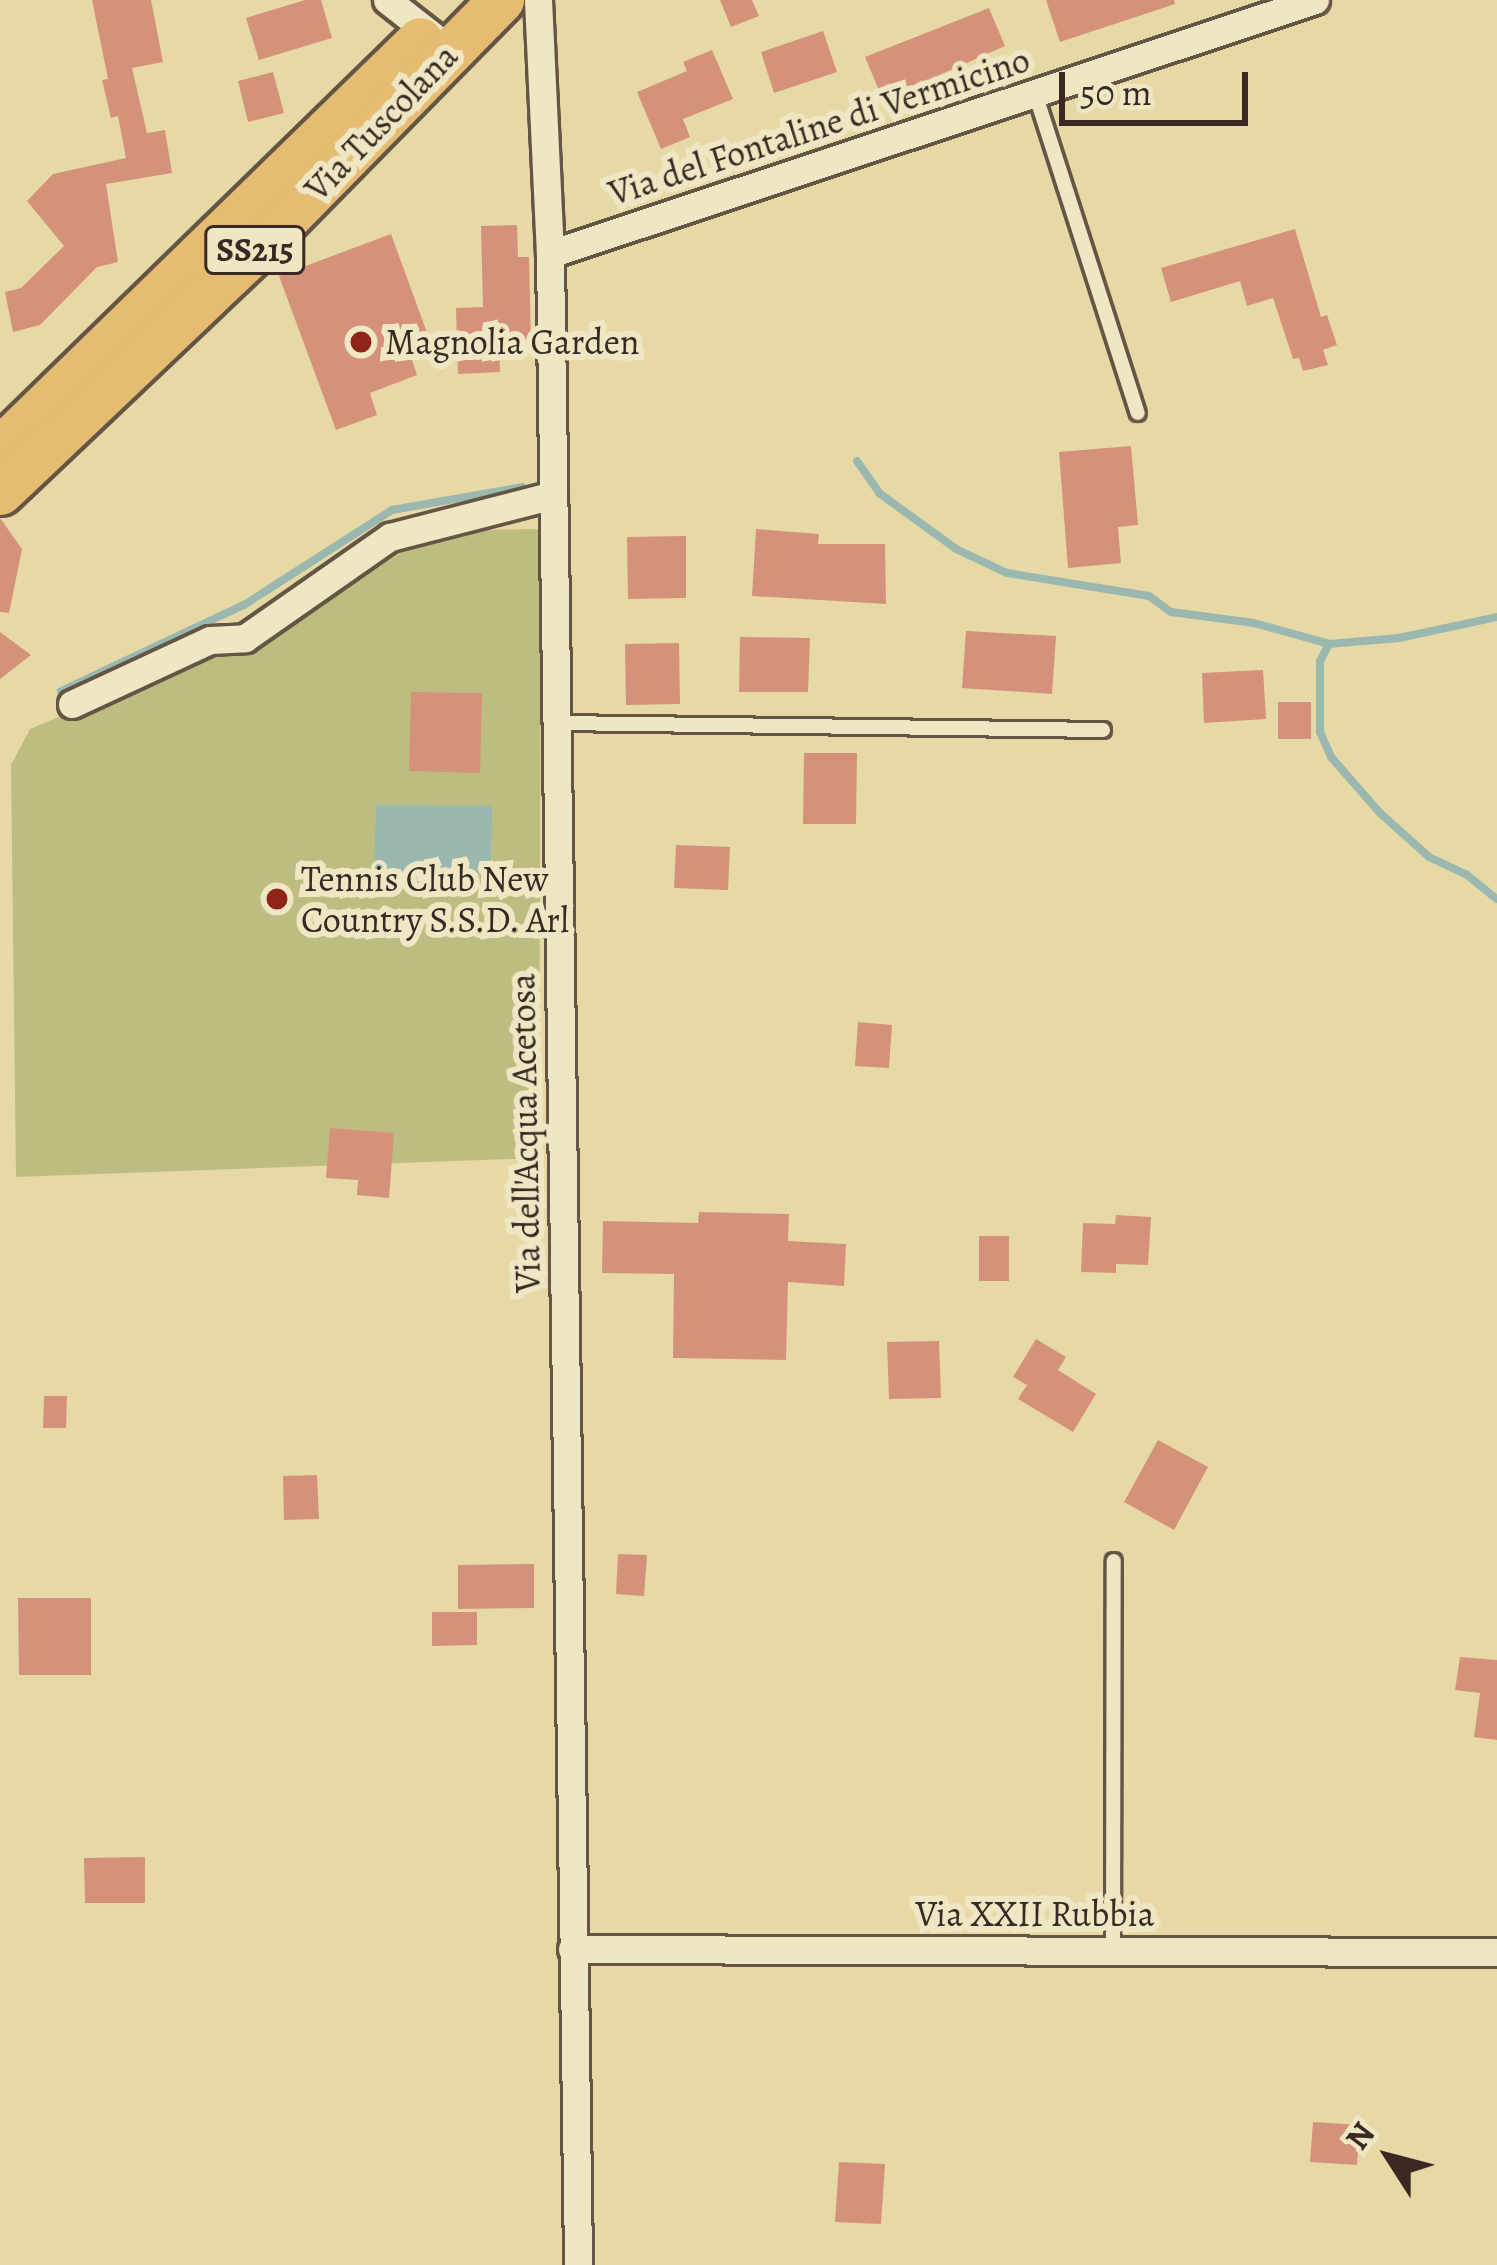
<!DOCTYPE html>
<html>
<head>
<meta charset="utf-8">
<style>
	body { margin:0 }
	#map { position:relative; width:1497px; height:2265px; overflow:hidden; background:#e7d9a5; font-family:Alegreya,serif }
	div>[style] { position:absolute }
	.green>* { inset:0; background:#bdbd81 }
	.water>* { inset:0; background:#9ab8b0 }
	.stream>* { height:8px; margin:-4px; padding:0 4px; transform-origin:4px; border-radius:4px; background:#9ab8b0 }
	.building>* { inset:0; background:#d5927a }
	.roads { filter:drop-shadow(3px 0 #655544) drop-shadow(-3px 0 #655544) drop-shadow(0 3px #655544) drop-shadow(0 -3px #655544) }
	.lane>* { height:14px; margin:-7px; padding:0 7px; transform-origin:7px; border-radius:7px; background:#efe6c4 }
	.street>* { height:27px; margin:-13.5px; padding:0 13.5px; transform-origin:13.5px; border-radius:13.5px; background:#efe6c4 }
	.primary>* { height:45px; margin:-22.5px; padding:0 22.5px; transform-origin:22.5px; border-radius:22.5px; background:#e4bc72 }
	.dots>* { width:33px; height:33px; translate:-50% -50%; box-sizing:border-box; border:6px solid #efe6c4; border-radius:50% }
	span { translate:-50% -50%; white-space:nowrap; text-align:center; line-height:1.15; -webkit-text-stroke:12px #efe6c4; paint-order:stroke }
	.shield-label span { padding:3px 9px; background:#efe6c4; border:3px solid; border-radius:9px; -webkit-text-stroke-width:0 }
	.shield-label { font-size:33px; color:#3a2923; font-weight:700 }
	.street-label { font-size:36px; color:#3a2923 }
	.poi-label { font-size:36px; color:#3a2923 }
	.left { translate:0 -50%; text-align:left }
	.north { position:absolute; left:1329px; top:2097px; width:120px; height:120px; -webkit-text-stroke:9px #efe6c4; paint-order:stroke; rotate:306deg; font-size:33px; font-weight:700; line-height:48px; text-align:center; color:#3a2923 }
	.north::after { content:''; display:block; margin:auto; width:42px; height:54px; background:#3a2923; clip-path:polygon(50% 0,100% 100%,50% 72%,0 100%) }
	.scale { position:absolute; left:1059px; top:72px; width:189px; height:54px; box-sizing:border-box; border:6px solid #3a2923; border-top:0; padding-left:15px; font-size:36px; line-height:42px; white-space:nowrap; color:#3a2923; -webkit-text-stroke:9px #efe6c4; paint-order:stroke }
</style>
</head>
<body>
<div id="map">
	<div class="green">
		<div style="clip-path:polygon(541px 529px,539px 1158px,16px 1177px,11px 765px,30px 729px,204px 656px,260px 647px,403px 551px,472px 530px)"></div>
	</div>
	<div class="water">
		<div style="clip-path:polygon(376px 805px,492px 806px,491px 873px,374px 871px)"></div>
	</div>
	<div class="stream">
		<div style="left:857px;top:461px;width:39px;rotate:55deg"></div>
		<div style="left:879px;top:493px;width:95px;rotate:36deg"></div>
		<div style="left:956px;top:549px;width:56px;rotate:25.2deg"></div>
		<div style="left:1007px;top:573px;width:144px;rotate:9.2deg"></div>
		<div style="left:1149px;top:596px;width:27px;rotate:36deg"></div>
		<div style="left:1171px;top:612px;width:84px;rotate:7.5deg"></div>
		<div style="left:1254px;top:623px;width:78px;rotate:15.6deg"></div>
		<div style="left:1329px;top:644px;width:70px;rotate:-4.9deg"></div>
		<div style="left:1399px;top:638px;width:100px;rotate:-12.1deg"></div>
		<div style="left:1329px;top:644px;width:19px;rotate:118deg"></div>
		<div style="left:1320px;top:661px;width:71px;rotate:90deg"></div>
		<div style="left:1320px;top:732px;width:27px;rotate:66deg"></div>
		<div style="left:1331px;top:757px;width:74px;rotate:48.8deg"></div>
		<div style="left:1380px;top:813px;width:66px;rotate:41.9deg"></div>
		<div style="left:1429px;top:857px;width:42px;rotate:25.3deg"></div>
		<div style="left:1467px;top:875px;width:38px;rotate:39deg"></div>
		<div style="left:61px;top:691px;width:202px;rotate:-25.2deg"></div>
		<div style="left:244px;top:605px;width:176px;rotate:-32.7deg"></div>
		<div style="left:392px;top:510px;width:132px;rotate:-10deg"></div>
	</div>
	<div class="building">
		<div style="clip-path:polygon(92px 0,151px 0,163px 62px,132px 68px,147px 133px,165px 130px,172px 173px,106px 184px,118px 262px,97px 267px,40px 325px,13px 332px,5px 292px,21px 288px,64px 246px,27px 201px,53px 174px,126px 158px,118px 116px,111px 118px,102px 80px,108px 79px)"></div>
		<div style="clip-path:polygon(305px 0,321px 0,332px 38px,259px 60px,246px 18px)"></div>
		<div style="clip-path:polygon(720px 0,752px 0,759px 16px,731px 27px)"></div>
		<div style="clip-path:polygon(1046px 0,1174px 0,1175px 4px,1060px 42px)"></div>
		<div style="clip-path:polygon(989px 8px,1005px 46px,883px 100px,865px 57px)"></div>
		<div style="clip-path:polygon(823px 31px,837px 72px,774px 93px,761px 52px)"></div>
		<div style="clip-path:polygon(712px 50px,733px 99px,683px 119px,690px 137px,661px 149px,637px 92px,687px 71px,683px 62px)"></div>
		<div style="clip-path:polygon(273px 72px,284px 113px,248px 122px,238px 81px)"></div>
		<div style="clip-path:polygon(517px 225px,518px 257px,529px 257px,531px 340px,499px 341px,500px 372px,458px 374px,456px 308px,483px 307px,481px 226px)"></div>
		<div style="clip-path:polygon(1295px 229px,1321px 317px,1327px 315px,1337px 345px,1323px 350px,1328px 365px,1303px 371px,1299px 358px,1293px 359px,1273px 298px,1247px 306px,1240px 281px,1171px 302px,1161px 268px)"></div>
		<div style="clip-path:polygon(391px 234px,433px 349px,411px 357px,417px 375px,370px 393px,377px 415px,336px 430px,279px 276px)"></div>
		<div style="clip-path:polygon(1131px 446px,1138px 525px,1118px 527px,1121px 563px,1068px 568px,1059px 452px)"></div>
		<div style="clip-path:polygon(0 518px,22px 549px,9px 613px,0 612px)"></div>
		<div style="clip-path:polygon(756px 529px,819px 534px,818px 544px,885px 544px,886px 604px,752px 596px)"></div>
		<div style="clip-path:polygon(686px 536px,686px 598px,628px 599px,627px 537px)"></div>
		<div style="clip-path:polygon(966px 631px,1056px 636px,1052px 694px,962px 688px)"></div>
		<div style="clip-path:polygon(0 632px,31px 655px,0 679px)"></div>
		<div style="clip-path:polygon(740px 637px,810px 638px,808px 692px,739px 692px)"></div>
		<div style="clip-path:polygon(679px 643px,680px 704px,626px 705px,625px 644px)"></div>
		<div style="clip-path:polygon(1263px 670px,1266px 719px,1204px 723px,1202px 673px)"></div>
		<div style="clip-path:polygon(411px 692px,482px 693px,480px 773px,409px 771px)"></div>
		<div style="clip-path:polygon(1278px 702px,1311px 702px,1311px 739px,1278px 739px)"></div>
		<div style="clip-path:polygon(804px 753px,857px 753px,856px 824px,803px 824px)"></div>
		<div style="clip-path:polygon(676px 845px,730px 847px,728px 890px,674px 888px)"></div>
		<div style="clip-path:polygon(858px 1022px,892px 1025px,889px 1068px,855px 1066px)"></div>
		<div style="clip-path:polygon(330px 1128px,394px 1133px,389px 1198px,357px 1195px,358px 1180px,326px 1178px)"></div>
		<div style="clip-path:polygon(699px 1212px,789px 1214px,788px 1241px,846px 1244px,844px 1286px,788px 1282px,786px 1360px,673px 1358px,674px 1274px,602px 1273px,603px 1221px,698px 1223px)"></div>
		<div style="clip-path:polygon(1116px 1215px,1151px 1217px,1148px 1265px,1116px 1264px,1116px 1273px,1081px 1272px,1083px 1223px,1115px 1224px)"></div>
		<div style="clip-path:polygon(979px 1236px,1009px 1236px,1009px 1281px,979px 1281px)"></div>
		<div style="clip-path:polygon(1036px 1339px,1066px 1357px,1058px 1370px,1096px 1394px,1073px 1432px,1018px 1399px,1027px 1385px,1013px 1377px)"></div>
		<div style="clip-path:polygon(939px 1341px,941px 1398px,889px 1399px,887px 1342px)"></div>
		<div style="clip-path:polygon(44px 1396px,67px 1396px,66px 1428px,43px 1428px)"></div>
		<div style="clip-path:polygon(1158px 1440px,1208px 1467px,1174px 1530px,1124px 1502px)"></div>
		<div style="clip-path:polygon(317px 1475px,319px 1519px,284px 1520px,283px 1476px)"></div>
		<div style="clip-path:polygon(618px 1554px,647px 1555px,644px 1596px,616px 1594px)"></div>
		<div style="clip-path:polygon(534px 1564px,534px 1608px,458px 1609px,458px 1565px)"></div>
		<div style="clip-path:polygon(18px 1598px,91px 1598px,91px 1675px,19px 1675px)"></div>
		<div style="clip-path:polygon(432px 1612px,477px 1612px,477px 1645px,432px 1646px)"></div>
		<div style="clip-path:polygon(1460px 1657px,1497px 1660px,1497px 1740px,1474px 1737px,1480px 1693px,1455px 1690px)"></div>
		<div style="clip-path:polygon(145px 1857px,145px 1903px,85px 1903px,84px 1858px)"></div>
		<div style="clip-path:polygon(1313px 2122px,1360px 2125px,1357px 2165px,1310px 2162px)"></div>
		<div style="clip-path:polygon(839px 2162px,885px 2164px,881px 2224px,835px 2222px)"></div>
	</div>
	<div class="roads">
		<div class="lane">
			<div style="left:1035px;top:93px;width:336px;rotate:72.2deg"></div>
			<div style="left:556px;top:723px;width:547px;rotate:0.73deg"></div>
			<div style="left:1113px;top:1950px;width:389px;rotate:-89.9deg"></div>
		</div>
		<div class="street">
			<div style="left:387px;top:0;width:65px;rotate:38.1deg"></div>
			<div style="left:538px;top:0;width:254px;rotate:87.3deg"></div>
			<div style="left:550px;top:254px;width:2011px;rotate:89.2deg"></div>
			<div style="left:550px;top:254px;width:806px;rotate:-18.37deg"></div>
			<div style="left:72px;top:704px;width:152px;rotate:-24.9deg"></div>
			<div style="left:210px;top:640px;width:35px;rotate:-3deg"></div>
			<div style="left:245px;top:638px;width:177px;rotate:-34.9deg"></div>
			<div style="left:390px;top:537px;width:168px;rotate:-14.4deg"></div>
			<div style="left:572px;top:1949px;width:925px;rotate:0.19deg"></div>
		</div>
		<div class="primary">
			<div style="left:0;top:449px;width:586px;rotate:-44.24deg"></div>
			<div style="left:0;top:492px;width:359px;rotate:-43.5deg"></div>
			<div style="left:260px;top:245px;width:344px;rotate:-45.5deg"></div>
		</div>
	</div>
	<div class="dots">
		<div style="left:361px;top:342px;background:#8f2418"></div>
		<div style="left:277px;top:899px;background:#8f2418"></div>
	</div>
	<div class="shield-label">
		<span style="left:255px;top:250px">SS215</span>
	</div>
	<div class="street-label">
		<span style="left:381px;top:122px;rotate:-46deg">Via Tuscolana</span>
		<span style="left:819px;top:126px;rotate:-18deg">Via del Fontaline di Vermicino</span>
		<span style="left:525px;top:1133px;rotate:-91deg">Via dell'Acqua Acetosa</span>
		<span style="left:1035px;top:1914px">Via XXII Rubbia</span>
	</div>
	<div class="poi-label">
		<span class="left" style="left:385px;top:342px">Magnolia Garden</span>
		<span class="left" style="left:301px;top:899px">Tennis Club New<br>Country S.S.D. Arl</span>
	</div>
	<div class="north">N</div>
	<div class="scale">50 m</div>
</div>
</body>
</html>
